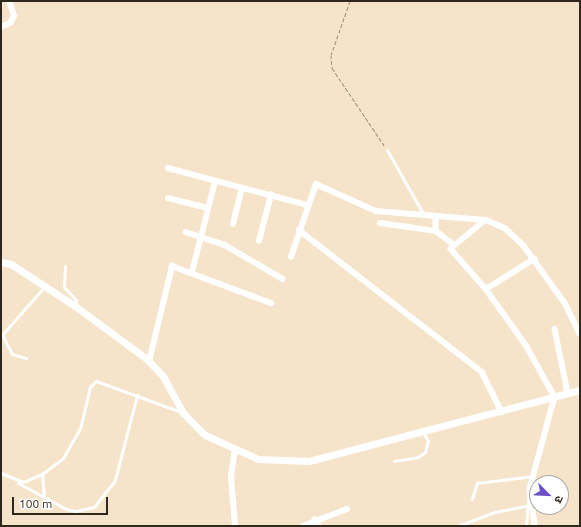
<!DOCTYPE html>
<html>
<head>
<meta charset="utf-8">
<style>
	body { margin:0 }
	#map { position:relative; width:581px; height:527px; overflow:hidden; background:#f5e4c9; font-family:Ubuntu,"Noto Sans Devanagari",sans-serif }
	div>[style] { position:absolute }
	.path>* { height:1px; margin-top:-0.5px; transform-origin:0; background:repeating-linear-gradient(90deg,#9d917d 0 4px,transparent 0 6px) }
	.service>* { height:3px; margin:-1.5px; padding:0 1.5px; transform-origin:1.5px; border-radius:1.5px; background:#fff }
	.minor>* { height:5.5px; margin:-2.75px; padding:0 2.75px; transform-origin:2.75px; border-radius:2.75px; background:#fff }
	.tertiary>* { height:7px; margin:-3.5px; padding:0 3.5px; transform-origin:3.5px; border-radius:3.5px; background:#fff }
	span { translate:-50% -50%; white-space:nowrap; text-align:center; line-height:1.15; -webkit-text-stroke:4px #fff; paint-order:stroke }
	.frame { position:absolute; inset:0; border:2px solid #2f281e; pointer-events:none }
	.north { position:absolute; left:529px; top:475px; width:40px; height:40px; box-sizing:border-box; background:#fff; border:1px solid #aca9a5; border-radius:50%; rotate:114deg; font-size:11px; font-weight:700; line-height:16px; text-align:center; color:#2f281e }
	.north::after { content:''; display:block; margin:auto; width:14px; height:18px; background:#6c50ca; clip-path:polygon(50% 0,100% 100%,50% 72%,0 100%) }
	.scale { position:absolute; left:12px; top:497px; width:96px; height:18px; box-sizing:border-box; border:2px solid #2f281e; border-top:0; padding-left:5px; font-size:12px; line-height:14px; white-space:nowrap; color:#2f281e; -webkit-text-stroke:3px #fff; paint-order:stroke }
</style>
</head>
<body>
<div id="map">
	<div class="path">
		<div style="left:350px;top:1px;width:57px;rotate:109.4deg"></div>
		<div style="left:331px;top:55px;width:13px;rotate:86deg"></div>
		<div style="left:332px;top:68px;width:93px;rotate:56deg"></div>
	</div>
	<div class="service">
		<div style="left:387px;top:150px;width:75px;rotate:60.4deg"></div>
		<div style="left:65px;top:266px;width:21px;rotate:93deg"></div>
		<div style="left:64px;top:287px;width:18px;rotate:47deg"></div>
		<div style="left:76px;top:300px;width:6px;rotate:99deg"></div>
		<div style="left:2px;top:335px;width:21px;rotate:62deg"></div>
		<div style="left:12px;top:354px;width:15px;rotate:16deg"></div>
		<div style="left:1px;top:336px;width:67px;rotate:-48.7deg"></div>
		<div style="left:394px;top:461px;width:24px;rotate:-9deg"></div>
		<div style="left:418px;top:457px;width:9px;rotate:-36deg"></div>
		<div style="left:425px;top:452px;width:11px;rotate:-75deg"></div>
		<div style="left:428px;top:441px;width:10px;rotate:-119deg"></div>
		<div style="left:1px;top:473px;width:24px;rotate:22deg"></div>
		<div style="left:23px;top:482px;width:21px;rotate:-23deg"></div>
		<div style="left:42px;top:474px;width:26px;rotate:-37deg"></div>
		<div style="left:63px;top:458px;width:34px;rotate:-60deg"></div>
		<div style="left:80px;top:429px;width:43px;rotate:-76.6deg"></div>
		<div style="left:90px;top:387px;width:8px;rotate:-45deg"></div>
		<div style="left:96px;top:381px;width:90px;rotate:20deg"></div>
		<div style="left:42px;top:474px;width:24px;rotate:85deg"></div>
		<div style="left:18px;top:483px;width:55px;rotate:28.4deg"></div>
		<div style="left:66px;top:509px;width:10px;rotate:11deg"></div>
		<div style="left:76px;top:511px;width:18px;rotate:-13deg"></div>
		<div style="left:94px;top:507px;width:34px;rotate:-52deg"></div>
		<div style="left:115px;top:480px;width:88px;rotate:-75.5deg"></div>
		<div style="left:472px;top:499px;width:17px;rotate:-73deg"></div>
		<div style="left:477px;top:483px;width:56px;rotate:-7.1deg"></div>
		<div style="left:458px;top:526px;width:40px;rotate:-21deg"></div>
		<div style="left:495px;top:512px;width:31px;rotate:-11deg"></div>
		<div style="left:526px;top:526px;width:33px;rotate:-85deg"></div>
	</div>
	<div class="minor">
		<div style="left:1px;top:27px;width:10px;rotate:-24deg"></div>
		<div style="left:10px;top:23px;width:8px;rotate:-60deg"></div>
		<div style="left:14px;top:16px;width:16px;rotate:-108deg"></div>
		<div style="left:168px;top:168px;width:144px;rotate:14.9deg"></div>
		<div style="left:168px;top:198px;width:41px;rotate:14deg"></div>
		<div style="left:436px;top:216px;width:15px;rotate:90deg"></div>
		<div style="left:486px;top:220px;width:45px;rotate:140.4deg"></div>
		<div style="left:451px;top:249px;width:53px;rotate:48.8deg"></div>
		<div style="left:486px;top:289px;width:69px;rotate:54.5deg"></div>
		<div style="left:526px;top:345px;width:60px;rotate:60.9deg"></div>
		<div style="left:555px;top:397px;width:95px;rotate:105.2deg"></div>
		<div style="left:530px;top:489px;width:37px;rotate:82deg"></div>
		<div style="left:380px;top:223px;width:57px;rotate:8.1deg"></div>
		<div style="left:436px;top:231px;width:21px;rotate:37deg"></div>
		<div style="left:233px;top:224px;width:36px;rotate:-76deg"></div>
		<div style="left:299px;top:230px;width:232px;rotate:37.8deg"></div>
		<div style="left:482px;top:372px;width:45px;rotate:63.4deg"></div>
		<div style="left:186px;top:232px;width:41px;rotate:18.4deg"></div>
		<div style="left:225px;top:245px;width:67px;rotate:30.4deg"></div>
		<div style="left:259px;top:241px;width:48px;rotate:-75.4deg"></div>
		<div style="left:291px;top:257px;width:77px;rotate:-71.1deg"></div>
		<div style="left:316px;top:184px;width:66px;rotate:24.2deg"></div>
		<div style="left:376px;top:211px;width:110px;rotate:4.7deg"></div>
		<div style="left:486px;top:220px;width:21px;rotate:23deg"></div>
		<div style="left:505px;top:228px;width:26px;rotate:43deg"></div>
		<div style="left:524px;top:246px;width:70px;rotate:54.3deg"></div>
		<div style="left:565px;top:303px;width:34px;rotate:64deg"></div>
		<div style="left:192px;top:272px;width:93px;rotate:-75.7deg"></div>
		<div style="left:486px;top:289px;width:57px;rotate:-32deg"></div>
		<div style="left:555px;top:329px;width:65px;rotate:78.5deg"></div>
		<div style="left:149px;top:362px;width:99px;rotate:-76.5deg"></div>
		<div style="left:172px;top:266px;width:106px;rotate:20.5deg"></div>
		<div style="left:315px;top:519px;width:8px;rotate:60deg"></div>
		<div style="left:235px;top:526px;width:49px;rotate:-94.7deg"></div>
		<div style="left:231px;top:477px;width:27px;rotate:-82deg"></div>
		<div style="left:303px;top:526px;width:47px;rotate:-21.1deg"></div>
	</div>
	<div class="tertiary">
		<div style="left:1px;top:262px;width:10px;rotate:11deg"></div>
		<div style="left:11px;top:264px;width:77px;rotate:33.3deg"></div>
		<div style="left:75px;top:306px;width:89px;rotate:36.4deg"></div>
		<div style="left:147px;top:359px;width:23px;rotate:47deg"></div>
		<div style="left:163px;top:376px;width:42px;rotate:61.6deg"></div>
		<div style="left:183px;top:413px;width:31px;rotate:45deg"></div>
		<div style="left:205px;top:435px;width:58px;rotate:24.4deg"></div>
		<div style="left:258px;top:459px;width:51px;rotate:2.2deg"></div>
		<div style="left:309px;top:461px;width:280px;rotate:-14.7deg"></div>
	</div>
	<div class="frame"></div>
	<div class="north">उ</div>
	<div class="scale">100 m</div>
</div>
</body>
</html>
